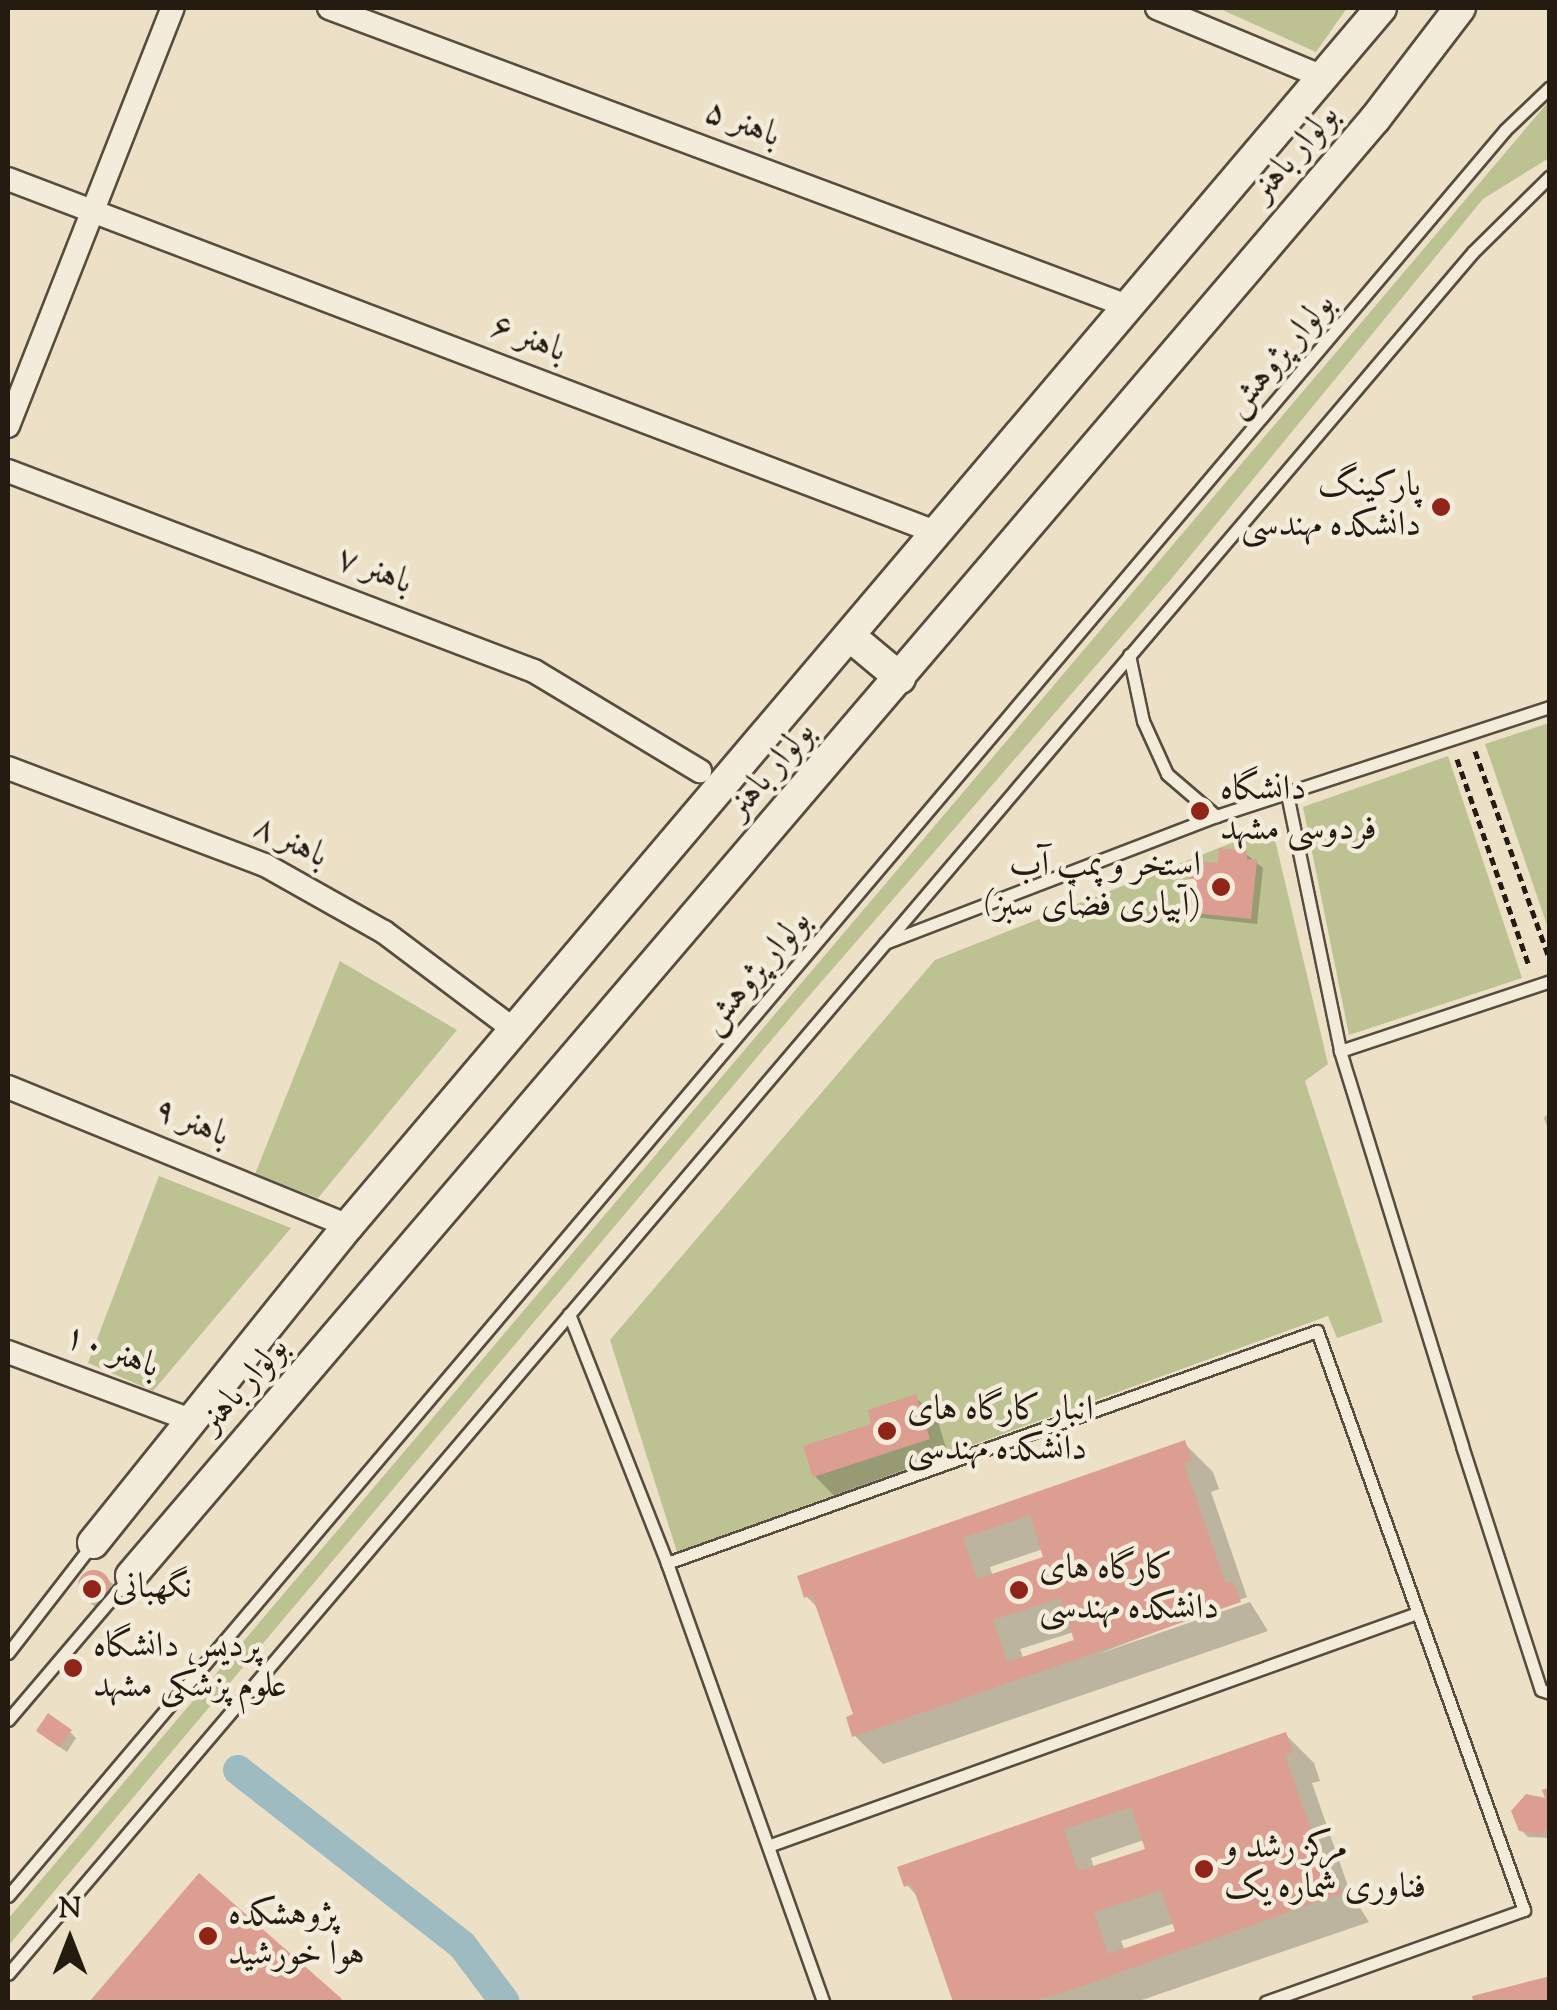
<!DOCTYPE html>
<html>
<head>
<meta charset="utf-8">
<style>
	body { margin:0 }
	#map { position:relative; width:1557px; height:2010px; overflow:hidden; background:#ece1c7; font-family:"Sorts Mill Goudy",Amiri,serif }
	div>[style] { position:absolute }
	.green>* { inset:0; background:#bcc292 }
	.shadow>* { inset:0; background:#0003 }
	.canal>* { height:30px; margin:-15px; padding:0 15px; transform-origin:15px; border-radius:15px; background:#9dbbc0 }
	.building>* { inset:0; background:#dc9e90 }
	.round { border-radius:50% }
	.path>* { height:5px; margin-top:-2.5px; transform-origin:0; background:repeating-linear-gradient(90deg,#251b11 0 8px,transparent 0 13px) }
	.roads { filter:drop-shadow(2px 0 #574c3e) drop-shadow(-2px 0 #574c3e) drop-shadow(0 2px #574c3e) drop-shadow(0 -2px #574c3e) }
	.service>* { height:11px; margin:-5.5px; padding:0 5.5px; transform-origin:5.5px; border-radius:5.5px; background:#f3ecdb }
	.minor>* { height:22px; margin:-11px; padding:0 11px; transform-origin:11px; border-radius:11px; background:#f3ecdb }
	.tertiary>* { height:30px; margin:-15px; padding:0 15px; transform-origin:15px; border-radius:15px; background:#f3ecdb }
	.dots>* { width:28px; height:28px; translate:-50% -50%; box-sizing:border-box; border:5px solid #f3ecdb; border-radius:50% }
	span { translate:-50% -50%; white-space:nowrap; text-align:center; line-height:1.15; -webkit-text-stroke:9px #f3ecdb; paint-order:stroke }
	.street-label { font-size:35px; color:#251b11 }
	.poi-label { font-size:35px; color:#251b11 }
	.right { translate:-100% -50%; text-align:right }
	.left { translate:0 -50%; text-align:left }
	.frame { position:absolute; inset:0; border:10px solid #251b11; pointer-events:none }
	.north { position:absolute; left:20px; top:1890px; width:100px; height:100px; -webkit-text-stroke:8px #f3ecdb; paint-order:stroke; rotate:0deg; font-size:28px; font-weight:700; line-height:40px; text-align:center; color:#251b11 }
	.north::after { content:''; display:block; margin:auto; width:35px; height:45px; background:#251b11; clip-path:polygon(50% 0,100% 100%,50% 72%,0 100%) }
</style>
</head>
<body>
<div id="map">
	<div class="green">
		<div style="clip-path:polygon(1218px 8px,1347px 8px,1316px 52px)"></div>
		<div style="clip-path:polygon(1549px 101px,1549px 158px,1483px 199px,1172px 578px,796px 1011px,8px 1946px,8px 1919px)"></div>
		<div style="clip-path:polygon(1549px 723px,1550px 723px,1549px 931px,1485px 744px)"></div>
		<div style="clip-path:polygon(1448px 756px,1522px 978px,1349px 1035px,1303px 807px)"></div>
		<div style="clip-path:polygon(1272px 827px,1328px 1064px,1305px 1081px,1383px 1322px,1337px 1338px,1328px 1316px,677px 1552px,610px 1340px,935px 960px)"></div>
		<div style="clip-path:polygon(340px 961px,457px 1030px,318px 1198px,255px 1174px)"></div>
		<div style="clip-path:polygon(159px 1176px,291px 1228px,153px 1391px,88px 1363px)"></div>
	</div>
	<div class="shadow">
		<div style="clip-path:polygon(1246px 854px,1263px 868px,1257px 924px,1194px 917px,1188px 911px,1220px 866px)"></div>
		<div style="clip-path:polygon(1550px 1111px,1550px 1134px,1544px 1118px)"></div>
		<div style="clip-path:polygon(915px 1397px,937px 1418px,950px 1461px,836px 1498px,815px 1476px)"></div>
		<div style="clip-path:polygon(evenodd,1184px 1443px,1213px 1472px,1219px 1489px,1211px 1492px,1247px 1597px,1095px 1655px,1250px 1602px,1268px 1631px,883px 1764px,854px 1735px,857px 1715px,820px 1610px,806px 1596px,1184px 1443px,1043px 1549px,1047px 1559px,993px 1577px,990px 1567px,1043px 1549px,1184px 1443px,1074px 1632px,1077px 1642px,1024px 1660px,1020px 1649px,1074px 1632px)"></div>
		<div style="clip-path:polygon(96px 1570px,118px 1588px,100px 1611px,81px 1595px)"></div>
		<div style="clip-path:polygon(70px 1732px,76px 1738px,67px 1752px,45px 1737px)"></div>
		<div style="clip-path:polygon(evenodd,1286px 1735px,1314px 1763px,1320px 1781px,1312px 1783px,1350px 1892px,1369px 1922px,1136px 2002px,956px 2002px,920px 1899px,907px 1885px,1286px 1735px,1144px 1840px,1148px 1850px,1094px 1868px,1091px 1858px,1144px 1840px,1286px 1735px,1175px 1923px,1178px 1933px,1125px 1951px,1121px 1941px,1175px 1923px)"></div>
		<div style="clip-path:polygon(1550px 1790px,1550px 1838px,1528px 1837px,1521px 1830px,1548px 1801px)"></div>
		<div style="clip-path:polygon(200px 1876px,342px 2002px,92px 2002px)"></div>
	</div>
	<div class="canal">
		<div style="left:238px;top:1770px;width:284px;rotate:38deg"></div>
		<div style="left:462px;top:1945px;width:71px;rotate:53deg"></div>
	</div>
	<div class="building">
		<div style="clip-path:polygon(1219px 848px,1247px 851px,1247px 859px,1257px 860px,1251px 919px,1185px 912px,1192px 860px,1218px 863px)"></div>
		<div style="clip-path:polygon(916px 1394px,930px 1439px,813px 1477px,803px 1446px,871px 1424px,868px 1410px)"></div>
		<div style="clip-path:polygon(evenodd,1185px 1440px,1192px 1461px,1184px 1463px,1210px 1539px,1226px 1584px,1233px 1581px,1241px 1602px,852px 1737px,846px 1717px,853px 1714px,812px 1595px,804px 1598px,797px 1576px,1185px 1440px,1030px 1515px,1043px 1557px,977px 1579px,963px 1538px,1030px 1515px,1185px 1440px,1060px 1598px,1074px 1640px,1007px 1662px,993px 1620px,1060px 1598px)"></div>
		<div class="round" style="left:78px;top:1570px;width:32px;height:32px"></div>
		<div style="clip-path:polygon(48px 1713px,72px 1730px,59px 1747px,36px 1731px)"></div>
		<div style="clip-path:polygon(evenodd,1286px 1732px,1293px 1752px,1285px 1755px,1311px 1830px,1327px 1875px,1334px 1873px,1342px 1893px,1062px 1993px,1027px 2002px,953px 2002px,912px 1884px,904px 1887px,897px 1867px,1286px 1732px,1131px 1807px,1145px 1849px,1078px 1871px,1064px 1829px,1131px 1807px,1286px 1732px,1161px 1890px,1175px 1931px,1108px 1954px,1094px 1912px,1161px 1890px)"></div>
		<div style="clip-path:polygon(1550px 1787px,1550px 1825px,1540px 1835px,1519px 1831px,1511px 1811px,1526px 1794px,1545px 1798px,1542px 1790px)"></div>
		<div style="clip-path:polygon(199px 1873px,342px 1999px,339px 2002px,89px 2002px)"></div>
		<div style="clip-path:polygon(1550px 1976px,1550px 2002px,1473px 2002px,1472px 1996px)"></div>
	</div>
	<div class="path">
		<div style="left:1475px;top:751px;width:222px;rotate:70.3deg"></div>
		<div style="left:1457px;top:759px;width:219px;rotate:70.8deg"></div>
	</div>
	<div class="roads">
		<div class="service">
			<div style="left:1129px;top:655px;width:67px;rotate:78deg"></div>
			<div style="left:1143px;top:721px;width:58px;rotate:65.6deg"></div>
			<div style="left:1167px;top:774px;width:65px;rotate:40.6deg"></div>
			<div style="left:1287px;top:794px;width:262px;rotate:78.3deg"></div>
			<div style="left:1340px;top:1051px;width:413px;rotate:72.8deg"></div>
			<div style="left:1462px;top:1446px;width:256px;rotate:72.1deg"></div>
			<div style="left:1541px;top:1690px;width:9px;rotate:18deg"></div>
			<div style="left:885px;top:943px;width:355px;rotate:-21deg"></div>
			<div style="left:1216px;top:816px;width:351px;rotate:-18.1deg"></div>
			<div style="left:1340px;top:1051px;width:221px;rotate:-18.4deg"></div>
			<div style="left:569px;top:1314px;width:268px;rotate:68.5deg"></div>
			<div style="left:667px;top:1563px;width:466px;rotate:70.4deg"></div>
			<div style="left:667px;top:1563px;width:690px;rotate:-19.64deg"></div>
			<div style="left:1317px;top:1331px;width:615px;rotate:70.33deg"></div>
			<div style="left:1524px;top:1910px;width:274px;rotate:160.4deg"></div>
			<div style="left:8px;top:1653px;width:139px;rotate:-52.3deg"></div>
			<div style="left:8px;top:1720px;width:185px;rotate:-49.6deg"></div>
			<div style="left:768px;top:1846px;width:690px;rotate:-19.75deg"></div>
			<div style="left:8px;top:1896px;width:2315px;rotate:-49.71deg"></div>
			<div style="left:1505px;top:130px;width:62px;rotate:-43.7deg"></div>
			<div style="left:8px;top:1974px;width:2261px;rotate:-49.61deg"></div>
			<div style="left:1473px;top:252px;width:108px;rotate:-44.6deg"></div>
		</div>
		<div class="minor">
			<div style="left:329px;top:8px;width:855px;rotate:20.47deg"></div>
			<div style="left:1157px;top:8px;width:182px;rotate:22.6deg"></div>
			<div style="left:8px;top:179px;width:995px;rotate:20.84deg"></div>
			<div style="left:8px;top:426px;width:449px;rotate:-68.5deg"></div>
			<div style="left:8px;top:471px;width:563px;rotate:20.82deg"></div>
			<div style="left:534px;top:671px;width:194px;rotate:31.1deg"></div>
			<div style="left:8px;top:768px;width:275px;rotate:20.7deg"></div>
			<div style="left:265px;top:865px;width:137px;rotate:29.4deg"></div>
			<div style="left:384px;top:932px;width:165px;rotate:36.9deg"></div>
			<div style="left:8px;top:1087px;width:367px;rotate:22.2deg"></div>
			<div style="left:8px;top:1352px;width:195px;rotate:20.4deg"></div>
		</div>
		<div class="tertiary">
			<div style="left:851px;top:637px;width:64px;rotate:39.9deg"></div>
			<div style="left:93px;top:1543px;width:407px;rotate:-51.2deg"></div>
			<div style="left:348px;top:1226px;width:1597px;rotate:-49.7deg"></div>
			<div style="left:131px;top:1576px;width:1916px;rotate:-49.51deg"></div>
			<div style="left:1375px;top:119px;width:140px;rotate:-52.6deg"></div>
		</div>
	</div>
	<div class="dots">
		<div style="left:1441px;top:507px;background:#8f2418"></div>
		<div style="left:1200px;top:811px;background:#8f2418"></div>
		<div style="left:1221px;top:887px;background:#8f2418"></div>
		<div style="left:887px;top:1431px;background:#8f2418"></div>
		<div style="left:92px;top:1589px;background:#8f2418"></div>
		<div style="left:1019px;top:1590px;background:#8f2418"></div>
		<div style="left:73px;top:1668px;background:#8f2418"></div>
		<div style="left:1204px;top:1869px;background:#8f2418"></div>
		<div style="left:208px;top:1936px;background:#8f2418"></div>
	</div>
	<div class="street-label">
		<span style="left:742px;top:125px;rotate:21deg">باهنر ۵</span>
		<span style="left:1296px;top:154px;rotate:-50deg">بولوار باهنر</span>
		<span style="left:528px;top:340px;rotate:21deg">باهنر ۶</span>
		<span style="left:1281px;top:356px;rotate:-50deg">بولوار پژوهش</span>
		<span style="left:374px;top:572px;rotate:21deg">باهنر ۷</span>
		<span style="left:772px;top:771px;rotate:-50deg">بولوار باهنر</span>
		<span style="left:290px;top:843px;rotate:26deg">باهنر ۸</span>
		<span style="left:757px;top:973px;rotate:-50deg">بولوار پژوهش</span>
		<span style="left:191px;top:1124px;rotate:22deg">باهنر ۹</span>
		<span style="left:111px;top:1353px;rotate:20deg">باهنر ۱۰</span>
		<span style="left:245px;top:1386px;rotate:-49deg">بولوار باهنر</span>
	</div>
	<div class="poi-label">
		<span class="right" style="left:1421px;top:507px">پارکینگ<br>دانشکده مهندسی</span>
		<span class="left" style="left:1220px;top:811px">دانشگاه<br>فردوسی مشهد</span>
		<span class="right" style="left:1201px;top:887px">استخر و پمپ آب<br>(آبیاری فضای سبز)</span>
		<span class="left" style="left:907px;top:1431px">انبار کارگاه های<br>دانشکده مهندسی</span>
		<span class="left" style="left:1039px;top:1590px">کارگاه های<br>دانشکده مهندسی</span>
		<span class="left" style="left:112px;top:1589px">نگهبانی</span>
		<span class="left" style="left:93px;top:1668px">پردیس دانشگاه<br>علوم پزشکی مشهد</span>
		<span class="left" style="left:1224px;top:1869px">مرکز رشد و<br>فناوری شماره یک</span>
		<span class="left" style="left:228px;top:1936px">پژوهشکده<br>هوا خورشید</span>
	</div>
	<div class="frame"></div>
	<div class="north">N</div>
</div>
</body>
</html>
